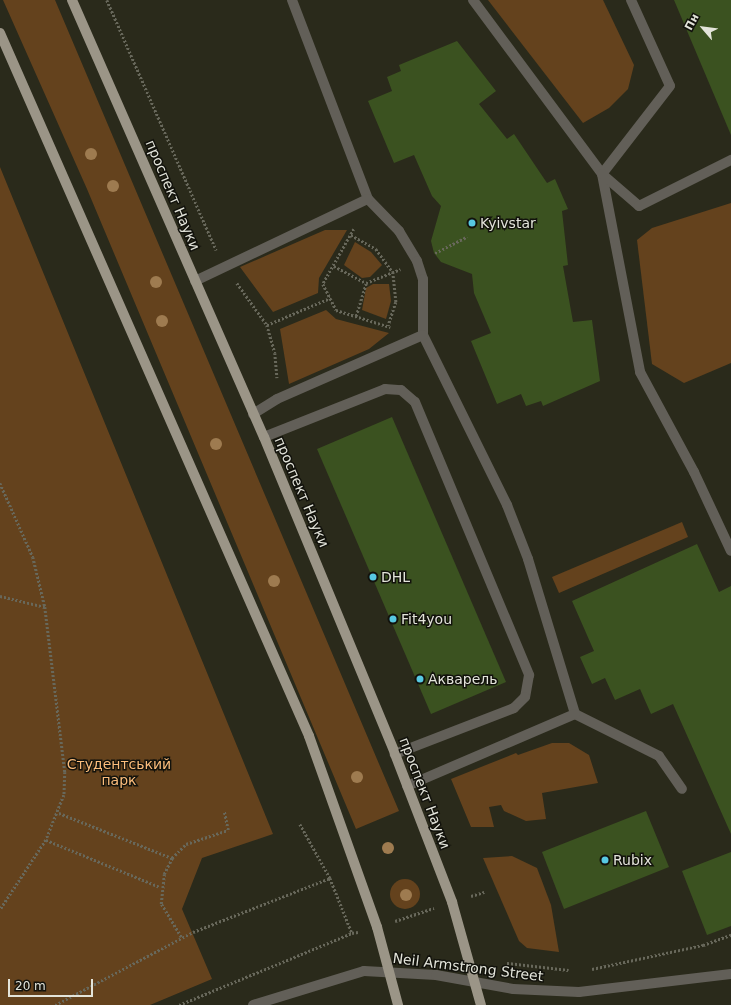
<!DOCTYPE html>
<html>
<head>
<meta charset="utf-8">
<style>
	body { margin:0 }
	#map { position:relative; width:731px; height:1005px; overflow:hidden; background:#2a2a1b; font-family:"DejaVu Sans",sans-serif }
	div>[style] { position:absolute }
	.green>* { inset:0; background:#64421d }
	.round { border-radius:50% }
	.building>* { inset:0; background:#3b5220 }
	.path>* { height:2.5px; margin-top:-1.25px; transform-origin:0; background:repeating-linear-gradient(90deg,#68685b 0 2px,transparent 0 4px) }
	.service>* { height:10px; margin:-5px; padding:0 5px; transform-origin:5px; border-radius:5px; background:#625f58 }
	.minor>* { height:10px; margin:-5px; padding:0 5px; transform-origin:5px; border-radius:5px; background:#625f58 }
	.primary>* { height:10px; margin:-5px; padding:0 5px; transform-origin:5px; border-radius:5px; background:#9b9587 }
	.trees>* { width:12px; height:12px; margin:-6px; border-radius:50%; background:#9e7b50 }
	.dots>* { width:11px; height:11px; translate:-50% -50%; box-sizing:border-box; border:2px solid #12120c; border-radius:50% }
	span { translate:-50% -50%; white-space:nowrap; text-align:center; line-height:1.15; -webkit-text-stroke:3px #12120c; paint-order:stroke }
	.street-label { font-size:14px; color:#e3e4da }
	.poi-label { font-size:14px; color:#e3e4da }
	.left { translate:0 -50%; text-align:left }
	.park-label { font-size:14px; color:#fcbd7c }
	.north { position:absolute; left:683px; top:8px; width:40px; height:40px; -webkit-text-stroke:3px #12120c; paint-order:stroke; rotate:298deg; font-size:11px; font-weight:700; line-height:16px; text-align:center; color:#e3e4da }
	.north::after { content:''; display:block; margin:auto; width:14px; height:18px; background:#e3e4da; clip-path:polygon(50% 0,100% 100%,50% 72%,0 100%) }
	.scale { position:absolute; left:8px; top:979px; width:85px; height:18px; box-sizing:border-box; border:2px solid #e3e4da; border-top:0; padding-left:5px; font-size:12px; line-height:14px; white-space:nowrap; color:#e3e4da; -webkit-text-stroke:3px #12120c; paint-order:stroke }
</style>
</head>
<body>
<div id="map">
	<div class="green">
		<div style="clip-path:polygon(3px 0,55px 0,399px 811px,356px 829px,87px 189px)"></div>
		<div style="clip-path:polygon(488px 0,603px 0,634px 65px,628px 89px,609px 108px,583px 123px)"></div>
		<div style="clip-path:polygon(0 167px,273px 834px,202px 858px,182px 909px,212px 979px,150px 1005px,0 1005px)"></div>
		<div style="clip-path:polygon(731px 203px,731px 363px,684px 383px,652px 364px,637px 240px,652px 228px)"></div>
		<div style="clip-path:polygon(325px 230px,347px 230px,319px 278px,318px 293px,273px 312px,240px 267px)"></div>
		<div style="clip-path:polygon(355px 242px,371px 252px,382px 265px,370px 277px,362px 278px,344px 265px)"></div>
		<div style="clip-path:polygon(373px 284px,389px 284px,391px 301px,386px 319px,362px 310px,366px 288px)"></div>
		<div style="clip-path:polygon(326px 310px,336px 319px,389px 333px,369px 349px,289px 384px,280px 329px)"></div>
		<div style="clip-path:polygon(682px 522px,688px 537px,559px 593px,552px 577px)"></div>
		<div style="clip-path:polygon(552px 743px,569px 743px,589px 755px,598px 783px,542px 793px,546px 819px,526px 821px,504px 811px,501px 805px,489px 807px,494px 827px,471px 827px,451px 779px,516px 753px,518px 755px)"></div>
		<div style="clip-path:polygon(512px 856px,537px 868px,551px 905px,559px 952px,527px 948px,519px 941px,483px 858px)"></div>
		<div class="round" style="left:390px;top:879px;width:30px;height:30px"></div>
	</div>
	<div class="building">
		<div style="clip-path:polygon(674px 0,731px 0,731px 135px)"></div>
		<div style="clip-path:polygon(457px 41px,496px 91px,479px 104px,507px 139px,514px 134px,547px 183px,555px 179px,568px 209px,562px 211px,568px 265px,563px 266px,573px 322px,592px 320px,600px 381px,543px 406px,541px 401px,526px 406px,521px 394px,497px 404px,471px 341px,491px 333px,474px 293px,472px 274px,441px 262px,434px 253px,431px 241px,441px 206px,432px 196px,414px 155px,394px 163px,368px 101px,392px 91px,387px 77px,401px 71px,399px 65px)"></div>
		<div style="clip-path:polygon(392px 417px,506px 682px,431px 714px,317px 449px)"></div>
		<div style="clip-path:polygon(697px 544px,719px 592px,731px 586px,731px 834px,673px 704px,651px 714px,640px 689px,615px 700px,605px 678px,592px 684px,580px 657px,594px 651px,572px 601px)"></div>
		<div style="clip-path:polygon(646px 811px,669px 867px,564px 909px,542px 852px)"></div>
		<div style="clip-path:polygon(731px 852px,731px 926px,707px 935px,682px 871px)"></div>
	</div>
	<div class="path">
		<div style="left:107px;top:0;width:273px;rotate:66.4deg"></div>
		<div style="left:354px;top:229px;width:63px;rotate:119.4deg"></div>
		<div style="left:323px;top:284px;width:29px;rotate:63deg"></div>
		<div style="left:336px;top:310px;width:57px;rotate:17.5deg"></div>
		<div style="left:351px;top:235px;width:29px;rotate:29deg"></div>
		<div style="left:376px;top:249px;width:29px;rotate:54deg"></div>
		<div style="left:393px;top:272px;width:30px;rotate:84deg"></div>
		<div style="left:396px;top:302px;width:25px;rotate:108deg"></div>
		<div style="left:435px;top:253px;width:36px;rotate:-27deg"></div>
		<div style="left:334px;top:266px;width:36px;rotate:28deg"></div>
		<div style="left:366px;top:283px;width:37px;rotate:-22deg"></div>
		<div style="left:237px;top:283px;width:52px;rotate:54.5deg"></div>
		<div style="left:267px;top:325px;width:29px;rotate:74deg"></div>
		<div style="left:275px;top:353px;width:25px;rotate:85deg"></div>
		<div style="left:356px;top:316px;width:34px;rotate:-73deg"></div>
		<div style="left:267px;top:325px;width:69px;rotate:-23.2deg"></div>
		<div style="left:0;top:483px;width:81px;rotate:66deg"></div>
		<div style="left:33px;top:557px;width:51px;rotate:76.5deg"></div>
		<div style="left:45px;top:607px;width:166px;rotate:83.1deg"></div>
		<div style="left:65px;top:772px;width:23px;rotate:92deg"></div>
		<div style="left:64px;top:795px;width:48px;rotate:111.8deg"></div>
		<div style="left:46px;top:840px;width:84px;rotate:123.3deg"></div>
		<div style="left:0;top:596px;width:46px;rotate:13.7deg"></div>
		<div style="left:59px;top:813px;width:122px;rotate:21.7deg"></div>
		<div style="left:300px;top:824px;width:62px;rotate:60.9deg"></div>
		<div style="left:330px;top:878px;width:59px;rotate:68.2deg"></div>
		<div style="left:352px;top:933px;width:6px;rotate:-9deg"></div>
		<div style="left:46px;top:840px;width:123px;rotate:22.4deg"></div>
		<div style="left:471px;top:896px;width:14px;rotate:-17deg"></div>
		<div style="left:395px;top:921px;width:41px;rotate:-18.4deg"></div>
		<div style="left:181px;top:937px;width:39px;rotate:-121deg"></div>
		<div style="left:161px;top:904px;width:30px;rotate:-84deg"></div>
		<div style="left:164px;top:874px;width:18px;rotate:-63deg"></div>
		<div style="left:172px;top:858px;width:20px;rotate:-45deg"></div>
		<div style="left:186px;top:844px;width:44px;rotate:-18.4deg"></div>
		<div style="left:228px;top:830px;width:19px;rotate:-102deg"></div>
		<div style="left:507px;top:963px;width:62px;rotate:6.4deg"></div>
		<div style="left:592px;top:969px;width:114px;rotate:-12.2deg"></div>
		<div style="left:703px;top:945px;width:30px;rotate:-20deg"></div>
		<div style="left:55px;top:1005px;width:156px;rotate:-27.9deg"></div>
		<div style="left:193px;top:932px;width:147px;rotate:-21.5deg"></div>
		<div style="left:179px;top:1005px;width:187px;rotate:-22.6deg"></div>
	</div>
	<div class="service">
		<div style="left:292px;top:0;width:213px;rotate:69.1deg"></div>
		<div style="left:368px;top:199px;width:45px;rotate:45.9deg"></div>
		<div style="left:399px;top:231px;width:35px;rotate:59deg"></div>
		<div style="left:417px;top:261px;width:19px;rotate:72deg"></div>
		<div style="left:423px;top:279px;width:56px;rotate:90deg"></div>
		<div style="left:423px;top:335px;width:190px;rotate:63.7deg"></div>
		<div style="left:507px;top:505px;width:58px;rotate:68.7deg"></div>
		<div style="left:528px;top:559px;width:162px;rotate:73.1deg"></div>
		<div style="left:575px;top:714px;width:94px;rotate:26.6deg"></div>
		<div style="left:659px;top:756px;width:40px;rotate:55.1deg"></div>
		<div style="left:473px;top:0;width:217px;rotate:53.4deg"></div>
		<div style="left:602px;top:174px;width:202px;rotate:79.1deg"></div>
		<div style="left:640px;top:372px;width:114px;rotate:61.6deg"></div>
		<div style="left:694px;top:472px;width:87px;rotate:64.9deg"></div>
		<div style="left:631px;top:0;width:94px;rotate:65.6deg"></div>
		<div style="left:670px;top:86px;width:111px;rotate:127.7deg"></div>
		<div style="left:602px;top:174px;width:49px;rotate:40.9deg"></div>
		<div style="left:639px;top:206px;width:103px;rotate:-26.6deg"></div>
		<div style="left:195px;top:281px;width:191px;rotate:-25.4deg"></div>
		<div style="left:253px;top:414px;width:28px;rotate:-32deg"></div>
		<div style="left:277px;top:399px;width:159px;rotate:-23.7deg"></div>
		<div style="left:264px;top:437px;width:130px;rotate:-21.6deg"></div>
		<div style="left:385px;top:389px;width:16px;rotate:4deg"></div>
		<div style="left:401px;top:390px;width:18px;rotate:41deg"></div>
		<div style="left:415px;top:402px;width:296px;rotate:67.3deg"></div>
		<div style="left:529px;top:675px;width:22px;rotate:100deg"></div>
		<div style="left:525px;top:697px;width:16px;rotate:135deg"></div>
		<div style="left:514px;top:708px;width:128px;rotate:158.9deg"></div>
		<div style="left:407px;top:786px;width:183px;rotate:-23.2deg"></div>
	</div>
	<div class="minor">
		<div style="left:253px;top:1005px;width:116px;rotate:-17deg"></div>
		<div style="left:364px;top:971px;width:72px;rotate:3.2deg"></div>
		<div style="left:436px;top:975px;width:78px;rotate:10.3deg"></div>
		<div style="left:513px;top:989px;width:66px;rotate:2.6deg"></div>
		<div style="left:579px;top:992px;width:153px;rotate:-6.8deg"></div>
	</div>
	<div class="primary">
		<div style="left:72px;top:0;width:477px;rotate:66.3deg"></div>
		<div style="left:264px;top:437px;width:343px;rotate:67.5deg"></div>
		<div style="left:395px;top:754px;width:159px;rotate:68.9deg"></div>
		<div style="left:452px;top:902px;width:107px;rotate:74.3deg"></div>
		<div style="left:0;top:33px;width:768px;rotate:66.27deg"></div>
		<div style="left:309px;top:736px;width:203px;rotate:70.4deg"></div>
		<div style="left:377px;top:927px;width:81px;rotate:74.9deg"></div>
	</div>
	<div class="trees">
		<div style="left:91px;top:154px"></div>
		<div style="left:113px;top:186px"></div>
		<div style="left:156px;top:282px"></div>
		<div style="left:162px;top:321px"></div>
		<div style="left:216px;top:444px"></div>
		<div style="left:274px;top:581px"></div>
		<div style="left:357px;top:777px"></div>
		<div style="left:388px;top:848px"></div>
		<div style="left:406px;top:895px"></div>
	</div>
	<div class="dots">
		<div style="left:472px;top:223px;background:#57c9e2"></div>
		<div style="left:373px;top:577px;background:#57c9e2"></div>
		<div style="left:393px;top:619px;background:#57c9e2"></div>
		<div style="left:420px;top:679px;background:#57c9e2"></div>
		<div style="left:605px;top:860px;background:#57c9e2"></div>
	</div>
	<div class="street-label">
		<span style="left:173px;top:195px;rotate:67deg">проспект Науки</span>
		<span style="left:302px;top:492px;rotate:67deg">проспект Науки</span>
		<span style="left:425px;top:793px;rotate:69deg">проспект Науки</span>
		<span style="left:468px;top:967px;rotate:7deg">Neil Armstrong Street</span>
	</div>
	<div class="poi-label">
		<span class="left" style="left:480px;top:223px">Kyivstar</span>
		<span class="left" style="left:381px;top:577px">DHL</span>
		<span class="left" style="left:401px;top:619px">Fit4you</span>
		<span class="left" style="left:428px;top:679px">Акварель</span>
		<span class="left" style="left:613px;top:860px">Rubix</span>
	</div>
	<div class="park-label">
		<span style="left:119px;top:772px">Студентський<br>парк</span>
	</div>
	<div class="north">Пн</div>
	<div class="scale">20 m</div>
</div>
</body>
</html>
